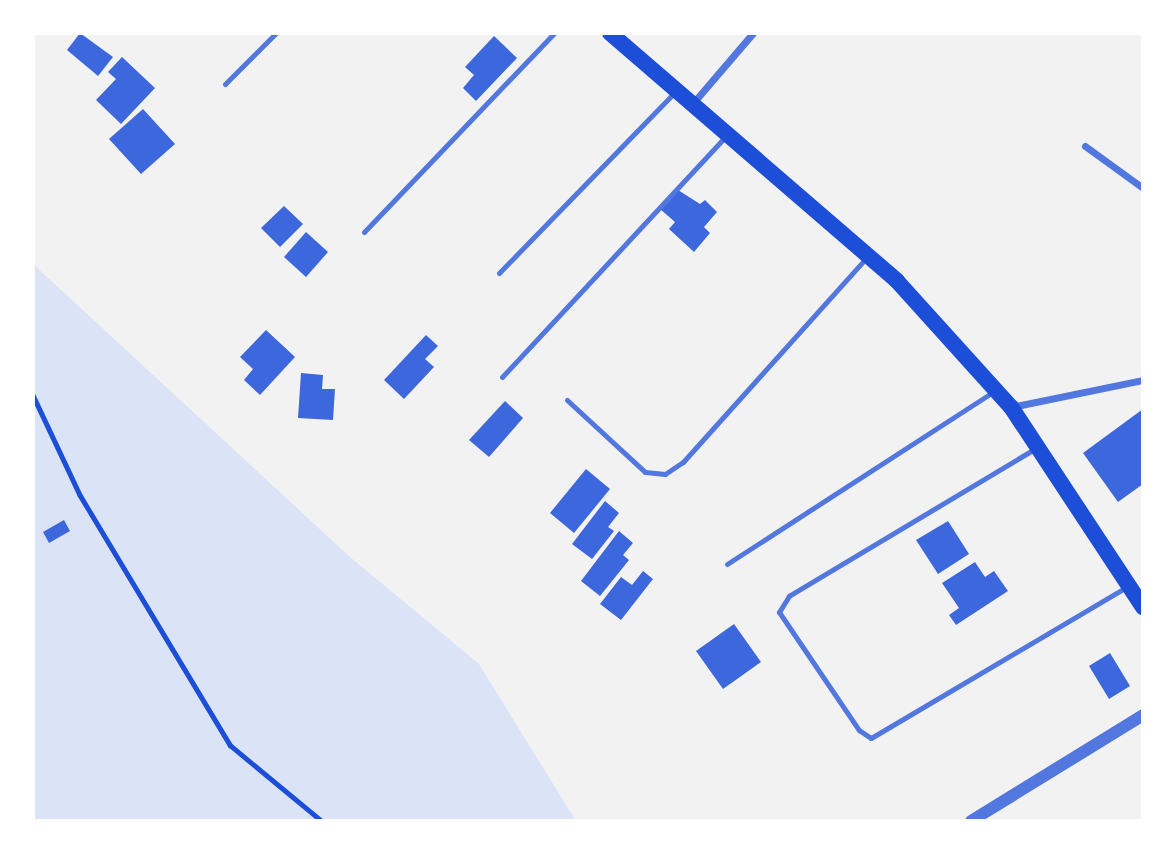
<!DOCTYPE html>
<html>
<head>
<meta charset="utf-8">
<style>
	body { margin:0 }
	#map { position:relative; width:1176px; height:854px; overflow:hidden; background:#f2f2f2; font-family:"Fira Sans",sans-serif }
	div>[style] { position:absolute }
	.green>* { inset:0; background:#dbe4f7 }
	.building>* { inset:0; background:#3d67dc }
	.path>* { height:4.5px; margin:-2.25px; padding:0 2.25px; transform-origin:2.25px; border-radius:2.25px; background:#1d4ed8 }
	.service>* { height:5px; margin:-2.5px; padding:0 2.5px; transform-origin:2.5px; border-radius:2.5px; background:#5277de }
	.minor>* { height:7px; margin:-3.5px; padding:0 3.5px; transform-origin:3.5px; border-radius:3.5px; background:#5277de }
	.tertiary>* { height:12px; margin:-6px; padding:0 6px; transform-origin:6px; border-radius:6px; background:#5277de }
	.primary>* { height:16px; margin:-8px; padding:0 8px; transform-origin:8px; border-radius:8px; background:#1d4ed8 }
	span { translate:-50% -50%; white-space:nowrap; text-align:center; line-height:1.15; -webkit-text-stroke:5px #fff; paint-order:stroke }
	.frame { position:absolute; inset:0; border:35px solid #fff; pointer-events:none }
</style>
</head>
<body>
<div id="map">
	<div class="green">
		<div style="clip-path:polygon(33px 264px,350px 557px,479px 664px,576px 821px,33px 821px)"></div>
	</div>
	<div class="building">
		<div style="clip-path:polygon(80px 33px,113px 57px,98px 76px,67px 50px)"></div>
		<div style="clip-path:polygon(494px 36px,517px 58px,476px 101px,463px 88px,474px 75px,465px 67px)"></div>
		<div style="clip-path:polygon(122px 57px,155px 88px,121px 124px,96px 100px,116px 79px,108px 72px)"></div>
		<div style="clip-path:polygon(143px 109px,175px 144px,141px 174px,109px 139px)"></div>
		<div style="clip-path:polygon(678px 190px,700px 204px,705px 200px,717px 212px,704px 227px,710px 233px,694px 252px,669px 229px,675px 222px,660px 209px)"></div>
		<div style="clip-path:polygon(284px 206px,303px 224px,280px 247px,261px 228px)"></div>
		<div style="clip-path:polygon(306px 232px,328px 252px,306px 277px,284px 257px)"></div>
		<div style="clip-path:polygon(266px 330px,295px 357px,260px 395px,244px 380px,253px 369px,240px 357px)"></div>
		<div style="clip-path:polygon(426px 335px,438px 346px,425px 359px,434px 367px,404px 399px,384px 380px)"></div>
		<div style="clip-path:polygon(301px 373px,323px 375px,322px 389px,335px 389px,333px 420px,298px 418px)"></div>
		<div style="clip-path:polygon(505px 401px,523px 418px,489px 457px,469px 440px)"></div>
		<div style="clip-path:polygon(1143px 409px,1143px 484px,1118px 502px,1083px 453px)"></div>
		<div style="clip-path:polygon(586px 469px,610px 489px,574px 533px,550px 513px)"></div>
		<div style="clip-path:polygon(605px 501px,619px 513px,608px 527px,614px 531px,592px 559px,572px 544px)"></div>
		<div style="clip-path:polygon(64px 520px,70px 531px,49px 543px,43px 532px)"></div>
		<div style="clip-path:polygon(948px 521px,969px 554px,938px 574px,916px 540px)"></div>
		<div style="clip-path:polygon(619px 531px,633px 543px,623px 555px,629px 560px,600px 596px,581px 581px)"></div>
		<div style="clip-path:polygon(975px 562px,985px 577px,994px 571px,1008px 591px,956px 625px,949px 615px,959px 608px,942px 583px)"></div>
		<div style="clip-path:polygon(643px 571px,653px 579px,621px 620px,600px 604px,621px 577px,632px 585px)"></div>
		<div style="clip-path:polygon(734px 624px,761px 662px,723px 689px,696px 651px)"></div>
		<div style="clip-path:polygon(1110px 653px,1130px 686px,1109px 699px,1089px 666px)"></div>
	</div>
	<div class="path">
		<div style="left:33px;top:395px;width:110px;rotate:64.8deg"></div>
		<div style="left:80px;top:495px;width:292px;rotate:59deg"></div>
		<div style="left:230px;top:745px;width:119px;rotate:39.6deg"></div>
	</div>
	<div class="service">
		<div style="left:225px;top:84px;width:72px;rotate:-45deg"></div>
		<div style="left:364px;top:232px;width:275px;rotate:-46.3deg"></div>
		<div style="left:499px;top:273px;width:252px;rotate:-45.8deg"></div>
		<div style="left:502px;top:377px;width:329px;rotate:-47.1deg"></div>
		<div style="left:567px;top:400px;width:106px;rotate:42.7deg"></div>
		<div style="left:645px;top:472px;width:20px;rotate:6deg"></div>
		<div style="left:665px;top:474px;width:22px;rotate:-34deg"></div>
		<div style="left:683px;top:462px;width:274px;rotate:-48.1deg"></div>
		<div style="left:1036px;top:448px;width:288px;rotate:149.1deg"></div>
		<div style="left:789px;top:596px;width:19px;rotate:122deg"></div>
		<div style="left:779px;top:612px;width:143px;rotate:55.9deg"></div>
		<div style="left:859px;top:730px;width:14px;rotate:34deg"></div>
		<div style="left:871px;top:738px;width:296px;rotate:-30.6deg"></div>
		<div style="left:727px;top:564px;width:318px;rotate:-32.9deg"></div>
	</div>
	<div class="minor">
		<div style="left:693px;top:103px;width:92px;rotate:-49.4deg"></div>
		<div style="left:1085px;top:146px;width:72px;rotate:35.9deg"></div>
		<div style="left:1011px;top:407px;width:135px;rotate:-11.6deg"></div>
	</div>
	<div class="tertiary">
		<div style="left:971px;top:821px;width:202px;rotate:-31.6deg"></div>
	</div>
	<div class="primary">
		<div style="left:610px;top:33px;width:379px;rotate:40.8deg"></div>
		<div style="left:897px;top:281px;width:170px;rotate:47.9deg"></div>
		<div style="left:1011px;top:407px;width:240px;rotate:56.6deg"></div>
	</div>
	<div class="frame"></div>
</div>
</body>
</html>
